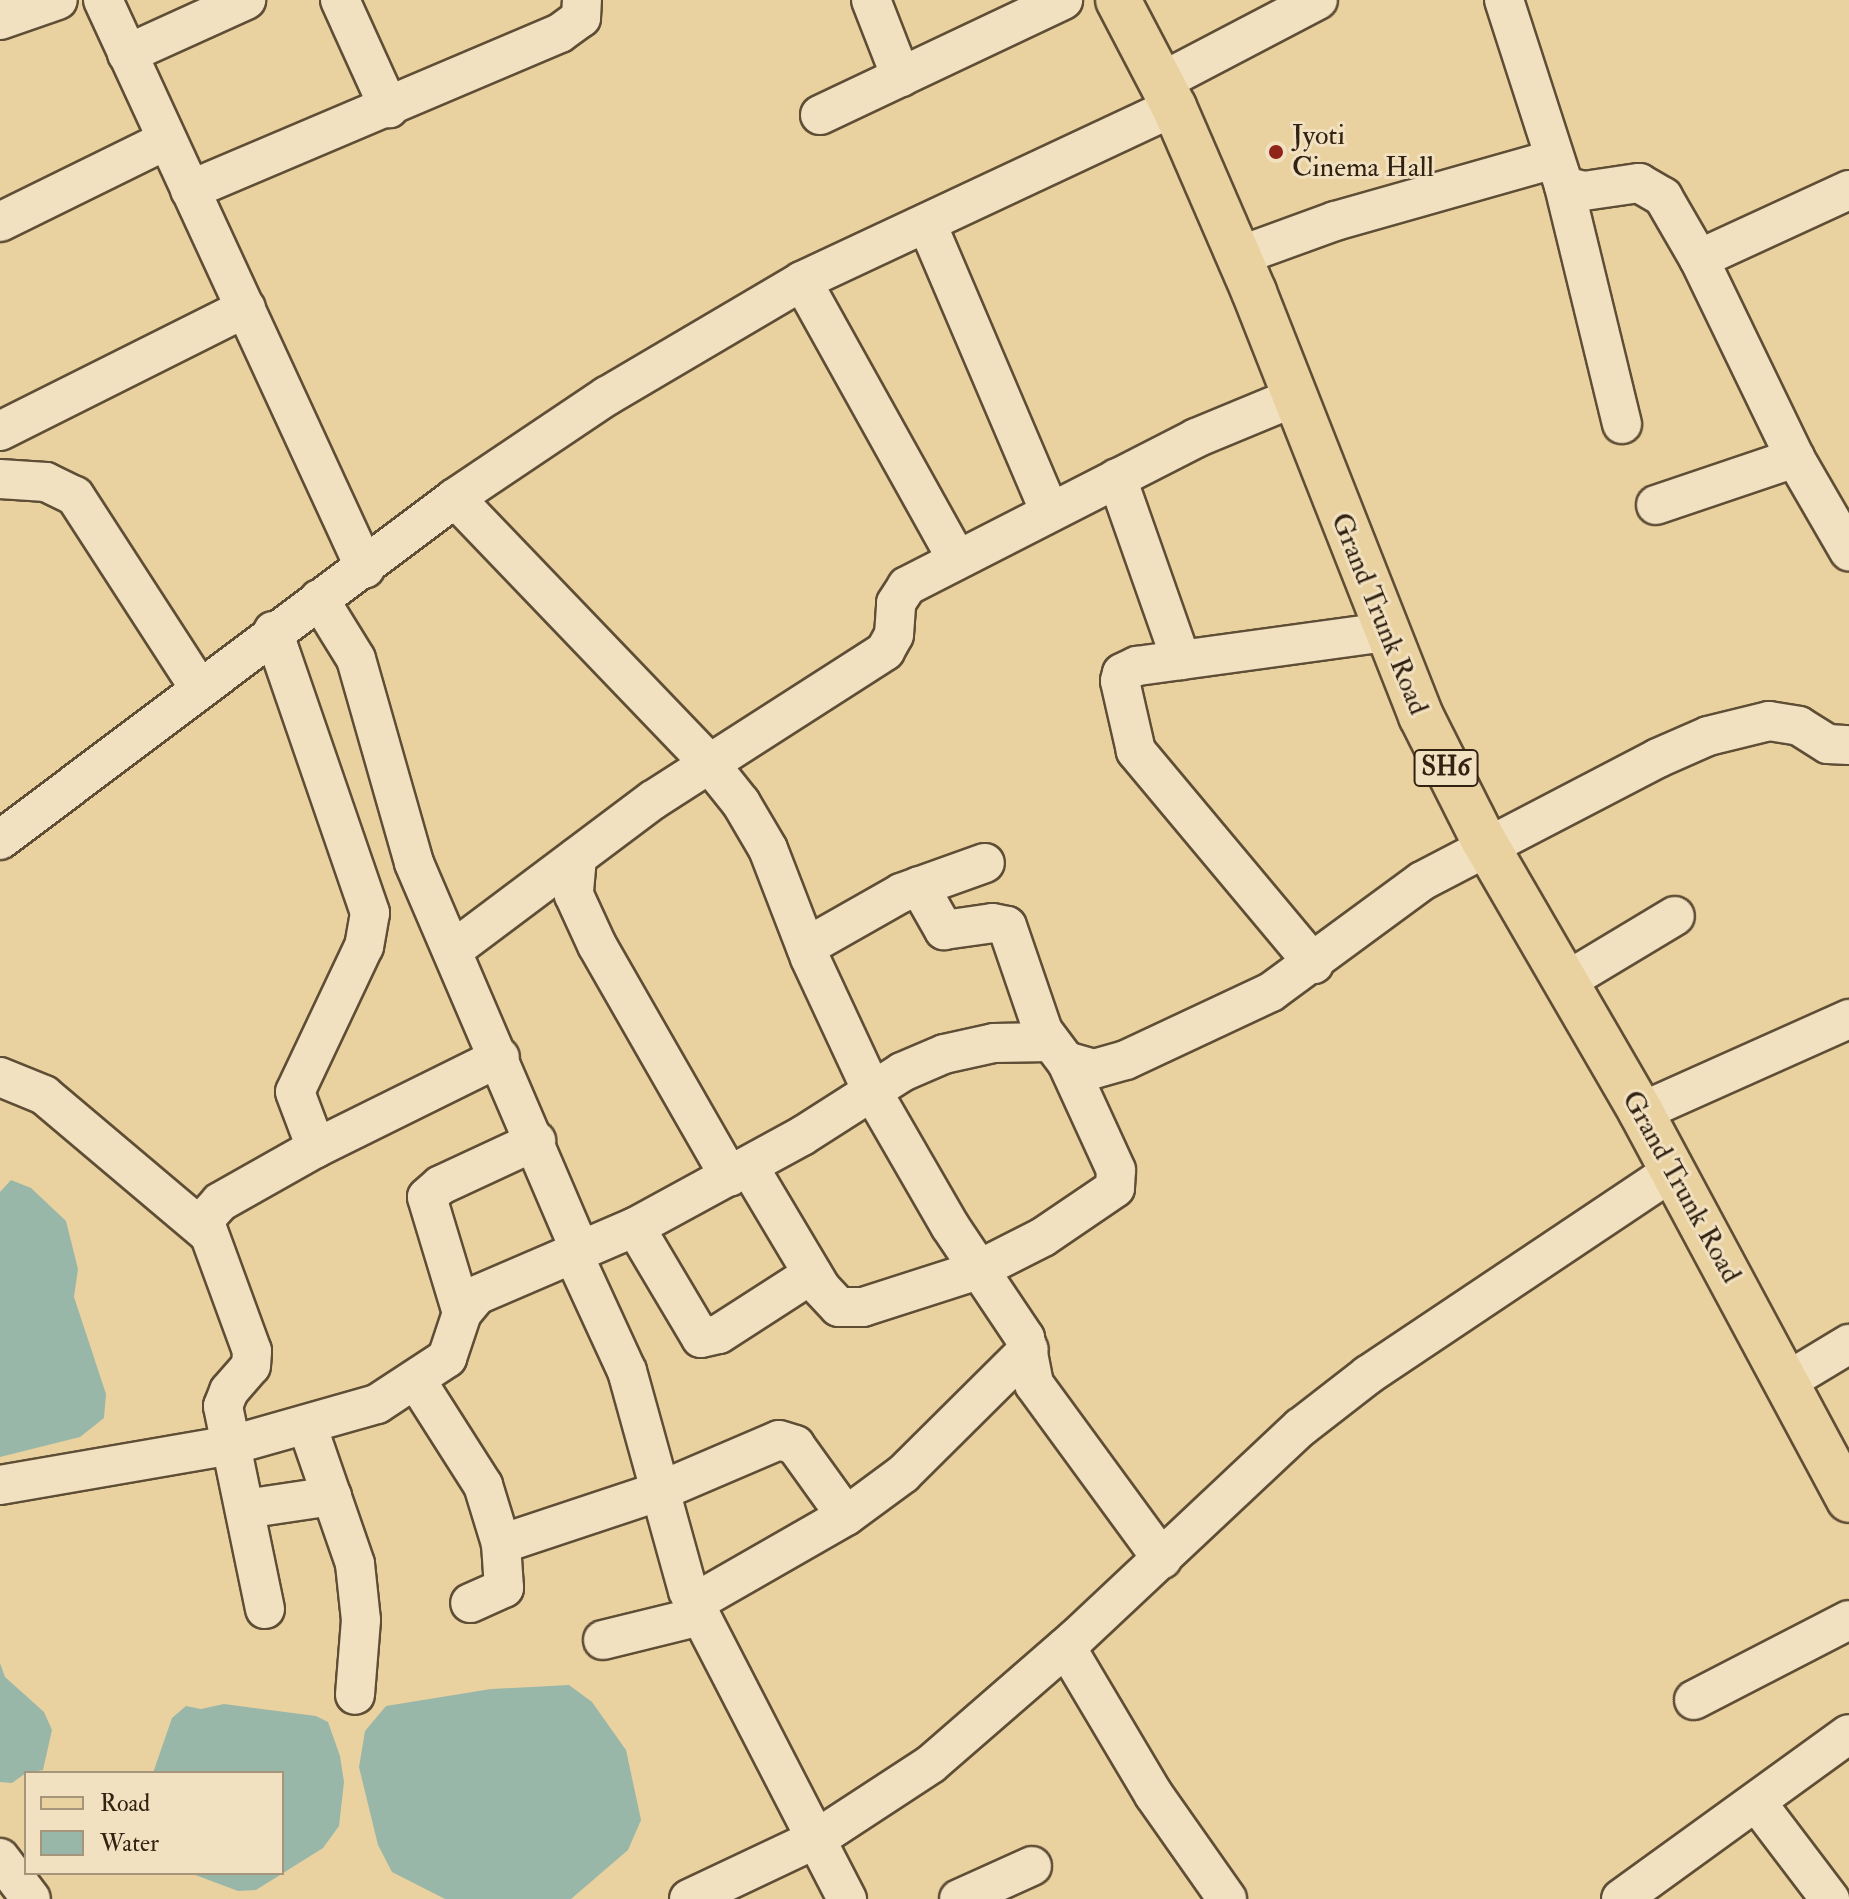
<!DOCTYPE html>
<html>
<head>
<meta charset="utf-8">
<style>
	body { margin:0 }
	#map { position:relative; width:1849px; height:1899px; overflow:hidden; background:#ead1a0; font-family:"IM FELL Double Pica",serif }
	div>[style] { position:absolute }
	.water>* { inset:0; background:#98b7a8 }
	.roads { filter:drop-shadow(2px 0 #5f4e36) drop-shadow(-2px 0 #5f4e36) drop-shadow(0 2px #5f4e36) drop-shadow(0 -2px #5f4e36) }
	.minor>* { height:38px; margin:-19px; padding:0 19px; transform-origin:19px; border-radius:19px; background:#f1e1c1 }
	.major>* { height:44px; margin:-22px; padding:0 22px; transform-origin:22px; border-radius:22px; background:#ead1a0 }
	.dots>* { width:22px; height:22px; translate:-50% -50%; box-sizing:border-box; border:4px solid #f1e1c1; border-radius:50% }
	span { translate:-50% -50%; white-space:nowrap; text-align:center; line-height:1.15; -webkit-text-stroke:6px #f1e1c1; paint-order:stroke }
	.shield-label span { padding:2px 6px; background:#f1e1c1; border:2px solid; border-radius:6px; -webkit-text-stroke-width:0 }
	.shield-label { font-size:26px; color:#312212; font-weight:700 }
	.poi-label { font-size:28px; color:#312212 }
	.left { translate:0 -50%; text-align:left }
	.street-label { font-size:28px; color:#312212 }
	.legend { position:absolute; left:24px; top:1771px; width:260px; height:104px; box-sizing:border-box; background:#f1e1c1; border:2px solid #a4957b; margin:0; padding:10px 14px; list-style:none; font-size:24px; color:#312212 }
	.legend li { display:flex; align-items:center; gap:16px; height:40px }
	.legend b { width:40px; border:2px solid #a4957b }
</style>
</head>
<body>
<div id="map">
	<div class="water">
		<div style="clip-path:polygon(11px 1180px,31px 1188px,66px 1221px,78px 1269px,74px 1297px,106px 1394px,104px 1418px,80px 1437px,0 1457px,0 1192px)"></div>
		<div style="clip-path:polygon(0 1663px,5px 1677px,44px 1712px,52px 1730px,43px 1770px,26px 1773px,12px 1783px,0 1782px)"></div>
		<div style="clip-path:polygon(569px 1685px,592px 1702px,626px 1750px,641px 1820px,628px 1850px,571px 1899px,445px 1899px,392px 1872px,378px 1845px,359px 1767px,365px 1731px,386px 1706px,491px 1689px)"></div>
		<div style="clip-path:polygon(224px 1704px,316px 1716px,328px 1722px,340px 1756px,344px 1782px,339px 1826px,323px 1848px,256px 1890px,238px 1891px,190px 1873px,282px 1873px,282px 1773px,153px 1773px,172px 1718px,186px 1706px,201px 1709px)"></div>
	</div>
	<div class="roads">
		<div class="minor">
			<div style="left:103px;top:0;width:626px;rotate:65.24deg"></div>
			<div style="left:340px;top:0;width:119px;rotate:65.6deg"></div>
			<div style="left:871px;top:0;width:83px;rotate:68.7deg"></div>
			<div style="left:1504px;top:0;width:195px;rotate:72.1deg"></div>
			<div style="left:1564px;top:186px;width:21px;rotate:14deg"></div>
			<div style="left:1584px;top:191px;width:56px;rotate:-8.3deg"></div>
			<div style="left:1639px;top:183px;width:28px;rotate:30deg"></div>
			<div style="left:1663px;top:197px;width:72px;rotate:59.9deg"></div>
			<div style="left:1699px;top:259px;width:221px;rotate:64.2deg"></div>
			<div style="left:1795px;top:458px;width:108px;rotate:59.9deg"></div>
			<div style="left:0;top:20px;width:61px;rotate:-19deg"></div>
			<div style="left:127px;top:54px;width:131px;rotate:-24.4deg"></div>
			<div style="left:1161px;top:82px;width:177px;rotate:-27.6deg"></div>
			<div style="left:820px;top:115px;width:269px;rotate:-25.3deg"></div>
			<div style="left:1564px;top:186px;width:245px;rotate:76.3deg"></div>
			<div style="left:190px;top:190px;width:402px;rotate:-23deg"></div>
			<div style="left:560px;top:33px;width:26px;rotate:-36deg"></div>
			<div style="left:581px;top:18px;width:18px;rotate:-87deg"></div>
			<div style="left:0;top:222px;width:186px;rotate:-26.2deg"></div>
			<div style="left:927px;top:224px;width:313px;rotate:66.9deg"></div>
			<div style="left:1239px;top:256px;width:102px;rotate:-20deg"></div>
			<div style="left:1335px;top:221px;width:228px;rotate:-15.8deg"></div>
			<div style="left:1699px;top:259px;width:165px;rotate:-24.7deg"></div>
			<div style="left:802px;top:281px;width:318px;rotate:60.9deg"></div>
			<div style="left:0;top:431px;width:275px;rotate:-26.6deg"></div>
			<div style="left:1117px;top:478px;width:193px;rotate:70.6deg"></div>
			<div style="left:0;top:479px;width:46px;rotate:3.7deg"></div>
			<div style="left:46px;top:482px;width:32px;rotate:26deg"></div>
			<div style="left:75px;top:496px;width:229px;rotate:57.1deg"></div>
			<div style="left:455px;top:498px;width:367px;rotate:46.2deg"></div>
			<div style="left:709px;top:763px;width:51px;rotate:51.3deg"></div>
			<div style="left:741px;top:803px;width:53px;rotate:59.6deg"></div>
			<div style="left:768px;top:849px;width:117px;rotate:68.9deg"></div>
			<div style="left:810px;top:958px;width:147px;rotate:65deg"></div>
			<div style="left:872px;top:1091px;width:156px;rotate:60deg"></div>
			<div style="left:950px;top:1226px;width:135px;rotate:56.2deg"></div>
			<div style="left:1025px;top:1338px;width:47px;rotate:78.9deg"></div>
			<div style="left:1034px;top:1384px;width:217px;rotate:53.8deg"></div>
			<div style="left:1656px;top:505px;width:147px;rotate:-18.7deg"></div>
			<div style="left:319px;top:599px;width:70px;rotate:58.3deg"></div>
			<div style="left:356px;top:659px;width:212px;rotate:74.1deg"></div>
			<div style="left:414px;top:863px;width:423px;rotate:66.8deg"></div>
			<div style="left:273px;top:631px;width:298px;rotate:71deg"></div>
			<div style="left:370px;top:913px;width:34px;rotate:100deg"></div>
			<div style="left:364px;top:946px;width:161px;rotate:115.3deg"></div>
			<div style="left:295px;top:1092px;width:60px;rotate:69.4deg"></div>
			<div style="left:0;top:840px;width:569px;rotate:-36.93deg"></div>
			<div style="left:455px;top:498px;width:183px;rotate:-33.9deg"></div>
			<div style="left:607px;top:396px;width:226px;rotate:-30.5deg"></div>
			<div style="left:802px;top:281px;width:411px;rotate:-25.1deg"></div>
			<div style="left:577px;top:857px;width:38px;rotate:95deg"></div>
			<div style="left:574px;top:895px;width:55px;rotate:65.3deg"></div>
			<div style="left:597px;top:945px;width:267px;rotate:60.2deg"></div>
			<div style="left:919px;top:886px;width:51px;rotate:60.4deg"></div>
			<div style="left:944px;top:930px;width:49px;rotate:-8.1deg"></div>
			<div style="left:993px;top:923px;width:14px;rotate:12deg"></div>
			<div style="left:1007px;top:926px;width:111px;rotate:71.1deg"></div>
			<div style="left:1043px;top:1031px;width:38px;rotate:53deg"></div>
			<div style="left:1066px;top:1061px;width:29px;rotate:16deg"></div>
			<div style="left:1094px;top:1069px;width:33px;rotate:-16deg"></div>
			<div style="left:1126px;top:1060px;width:160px;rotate:-25.1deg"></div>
			<div style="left:1271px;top:992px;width:187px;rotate:-36.3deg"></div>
			<div style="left:1422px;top:881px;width:266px;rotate:-27.5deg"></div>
			<div style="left:1658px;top:758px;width:55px;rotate:-23.7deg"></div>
			<div style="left:1708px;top:736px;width:63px;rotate:-13.8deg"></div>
			<div style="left:1769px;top:721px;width:30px;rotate:9deg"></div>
			<div style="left:1799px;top:726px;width:34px;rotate:32deg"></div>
			<div style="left:1828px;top:744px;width:21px;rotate:3deg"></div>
			<div style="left:806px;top:947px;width:109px;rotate:-29.6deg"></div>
			<div style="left:901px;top:893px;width:89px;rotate:-19.7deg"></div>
			<div style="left:453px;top:950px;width:250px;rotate:-36.9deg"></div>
			<div style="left:653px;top:800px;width:276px;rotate:-32.7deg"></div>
			<div style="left:885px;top:651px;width:18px;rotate:-61deg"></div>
			<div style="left:894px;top:635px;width:32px;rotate:-86deg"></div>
			<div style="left:896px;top:603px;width:20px;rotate:-57deg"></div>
			<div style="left:907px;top:586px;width:325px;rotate:-27.1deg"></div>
			<div style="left:1196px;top:438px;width:107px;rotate:-22.5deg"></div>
			<div style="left:1314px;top:964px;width:278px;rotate:-129.9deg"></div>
			<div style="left:1136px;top:751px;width:72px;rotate:-102.9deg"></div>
			<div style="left:1120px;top:681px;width:8px;rotate:-76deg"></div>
			<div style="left:1122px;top:673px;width:17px;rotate:-25deg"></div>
			<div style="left:1137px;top:666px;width:249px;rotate:-7.8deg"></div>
			<div style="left:1565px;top:982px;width:128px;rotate:-31deg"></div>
			<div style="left:0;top:1077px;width:48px;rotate:22.2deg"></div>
			<div style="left:44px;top:1095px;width:212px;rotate:40.2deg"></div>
			<div style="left:1641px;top:1112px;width:228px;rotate:-24.1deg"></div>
			<div style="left:749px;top:1167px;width:141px;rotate:59.2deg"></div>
			<div style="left:821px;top:1288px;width:26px;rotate:47deg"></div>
			<div style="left:839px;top:1307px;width:24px"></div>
			<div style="left:863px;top:1307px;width:121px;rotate:-17.8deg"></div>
			<div style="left:978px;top:1270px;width:73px;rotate:-26.9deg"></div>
			<div style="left:1043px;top:1237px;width:87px;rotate:-34.2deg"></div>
			<div style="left:1115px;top:1188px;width:18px;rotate:-87deg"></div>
			<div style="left:1116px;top:1170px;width:120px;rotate:-114.6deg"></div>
			<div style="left:635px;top:1227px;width:129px;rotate:59.3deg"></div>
			<div style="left:701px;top:1338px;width:18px;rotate:-13deg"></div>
			<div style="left:719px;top:1334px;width:111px;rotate:-32.8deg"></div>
			<div style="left:574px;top:1256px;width:127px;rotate:65.3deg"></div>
			<div style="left:627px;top:1371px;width:228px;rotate:74.5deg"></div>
			<div style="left:688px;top:1591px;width:347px;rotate:62.7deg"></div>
			<div style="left:462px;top:1313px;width:121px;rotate:-106.8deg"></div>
			<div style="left:427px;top:1197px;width:18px;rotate:-41deg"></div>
			<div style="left:441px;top:1185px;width:105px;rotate:-24.9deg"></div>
			<div style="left:416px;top:1380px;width:125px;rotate:57.5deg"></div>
			<div style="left:483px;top:1485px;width:62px;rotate:73deg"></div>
			<div style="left:501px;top:1544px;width:44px;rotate:86.1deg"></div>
			<div style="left:504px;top:1588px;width:37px;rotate:156deg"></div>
			<div style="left:1786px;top:1382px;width:74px;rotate:-31.1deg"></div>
			<div style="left:307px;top:1425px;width:147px;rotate:70.9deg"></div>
			<div style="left:355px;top:1564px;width:56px;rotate:83.9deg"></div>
			<div style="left:361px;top:1620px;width:75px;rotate:94.6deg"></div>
			<div style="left:0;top:1485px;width:235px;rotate:-9.8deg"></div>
			<div style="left:232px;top:1445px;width:151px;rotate:-15.8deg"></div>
			<div style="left:377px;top:1404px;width:84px;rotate:-33.3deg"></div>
			<div style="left:447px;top:1358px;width:47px;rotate:-71.6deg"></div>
			<div style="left:462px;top:1313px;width:23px;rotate:-50deg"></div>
			<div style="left:477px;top:1295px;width:172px;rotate:-23.3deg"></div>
			<div style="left:635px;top:1227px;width:190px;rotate:-28.6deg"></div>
			<div style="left:802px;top:1136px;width:119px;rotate:-32.6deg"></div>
			<div style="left:902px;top:1072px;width:46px;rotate:-23.2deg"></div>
			<div style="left:944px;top:1054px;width:51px;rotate:-12.4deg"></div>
			<div style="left:994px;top:1043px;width:56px;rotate:-1deg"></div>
			<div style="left:245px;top:1509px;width:88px;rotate:-8.5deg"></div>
			<div style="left:501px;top:1544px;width:168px;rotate:-18.4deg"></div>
			<div style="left:660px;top:1491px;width:129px;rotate:-23.2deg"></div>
			<div style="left:779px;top:1440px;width:17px;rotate:17deg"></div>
			<div style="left:795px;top:1445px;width:87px;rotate:54.3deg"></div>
			<div style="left:694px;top:1603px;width:175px;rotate:-29.8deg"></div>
			<div style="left:846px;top:1516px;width:71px;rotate:-36.4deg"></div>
			<div style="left:903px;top:1474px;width:177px;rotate:-44.8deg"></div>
			<div style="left:265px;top:1609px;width:207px;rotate:-101.7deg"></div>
			<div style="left:223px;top:1406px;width:16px;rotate:-68deg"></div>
			<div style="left:229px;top:1391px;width:33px;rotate:-49deg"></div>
			<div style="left:251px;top:1366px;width:15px;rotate:-86deg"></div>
			<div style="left:252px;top:1351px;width:140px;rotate:-110.1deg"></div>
			<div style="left:204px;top:1220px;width:24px;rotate:-48deg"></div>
			<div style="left:220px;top:1202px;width:110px;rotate:-29.4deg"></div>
			<div style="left:316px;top:1148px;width:205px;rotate:-26.3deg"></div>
			<div style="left:603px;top:1640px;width:101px;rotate:-13.8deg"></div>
			<div style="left:1066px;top:1647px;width:172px;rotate:59.3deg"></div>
			<div style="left:1154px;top:1795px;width:127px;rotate:54.9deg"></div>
			<div style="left:1694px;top:1700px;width:174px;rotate:-27.3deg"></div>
			<div style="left:1757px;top:1803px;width:121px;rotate:52.8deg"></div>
			<div style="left:0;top:1858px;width:51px;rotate:52.9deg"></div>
			<div style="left:689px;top:1899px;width:143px;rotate:-25.3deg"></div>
			<div style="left:818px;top:1838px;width:135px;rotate:-33.2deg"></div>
			<div style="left:931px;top:1764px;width:192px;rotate:-41deg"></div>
			<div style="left:1076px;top:1638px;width:308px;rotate:-43.2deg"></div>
			<div style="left:1301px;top:1427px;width:85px;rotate:-37.8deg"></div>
			<div style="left:1368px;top:1375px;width:367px;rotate:-33.8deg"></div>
			<div style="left:959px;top:1899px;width:80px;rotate:-24.3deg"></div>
			<div style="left:1621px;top:1899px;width:281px;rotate:-35.9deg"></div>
		</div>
		<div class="major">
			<div style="left:1118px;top:0;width:121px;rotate:62.4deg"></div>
			<div style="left:1174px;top:107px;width:202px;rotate:66.6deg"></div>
			<div style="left:1254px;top:292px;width:456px;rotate:68.5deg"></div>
			<div style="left:1421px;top:716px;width:140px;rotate:63.3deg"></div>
			<div style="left:1484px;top:841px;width:313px;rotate:59.9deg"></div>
			<div style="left:1641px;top:1112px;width:440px;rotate:61.8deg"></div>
		</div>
	</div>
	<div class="dots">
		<div style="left:1276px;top:152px;background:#8f2418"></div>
	</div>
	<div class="shield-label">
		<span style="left:1446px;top:768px">SH6</span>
	</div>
	<div class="poi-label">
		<span class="left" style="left:1292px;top:152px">Jyoti<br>Cinema Hall</span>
	</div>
	<div class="street-label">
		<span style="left:1379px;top:614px;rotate:68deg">Grand Trunk Road</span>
		<span style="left:1681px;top:1187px;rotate:61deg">Grand Trunk Road</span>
	</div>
	<ul class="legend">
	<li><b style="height:10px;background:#ead1a0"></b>Road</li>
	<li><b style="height:22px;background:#98b7a8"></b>Water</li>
	</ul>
</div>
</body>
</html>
